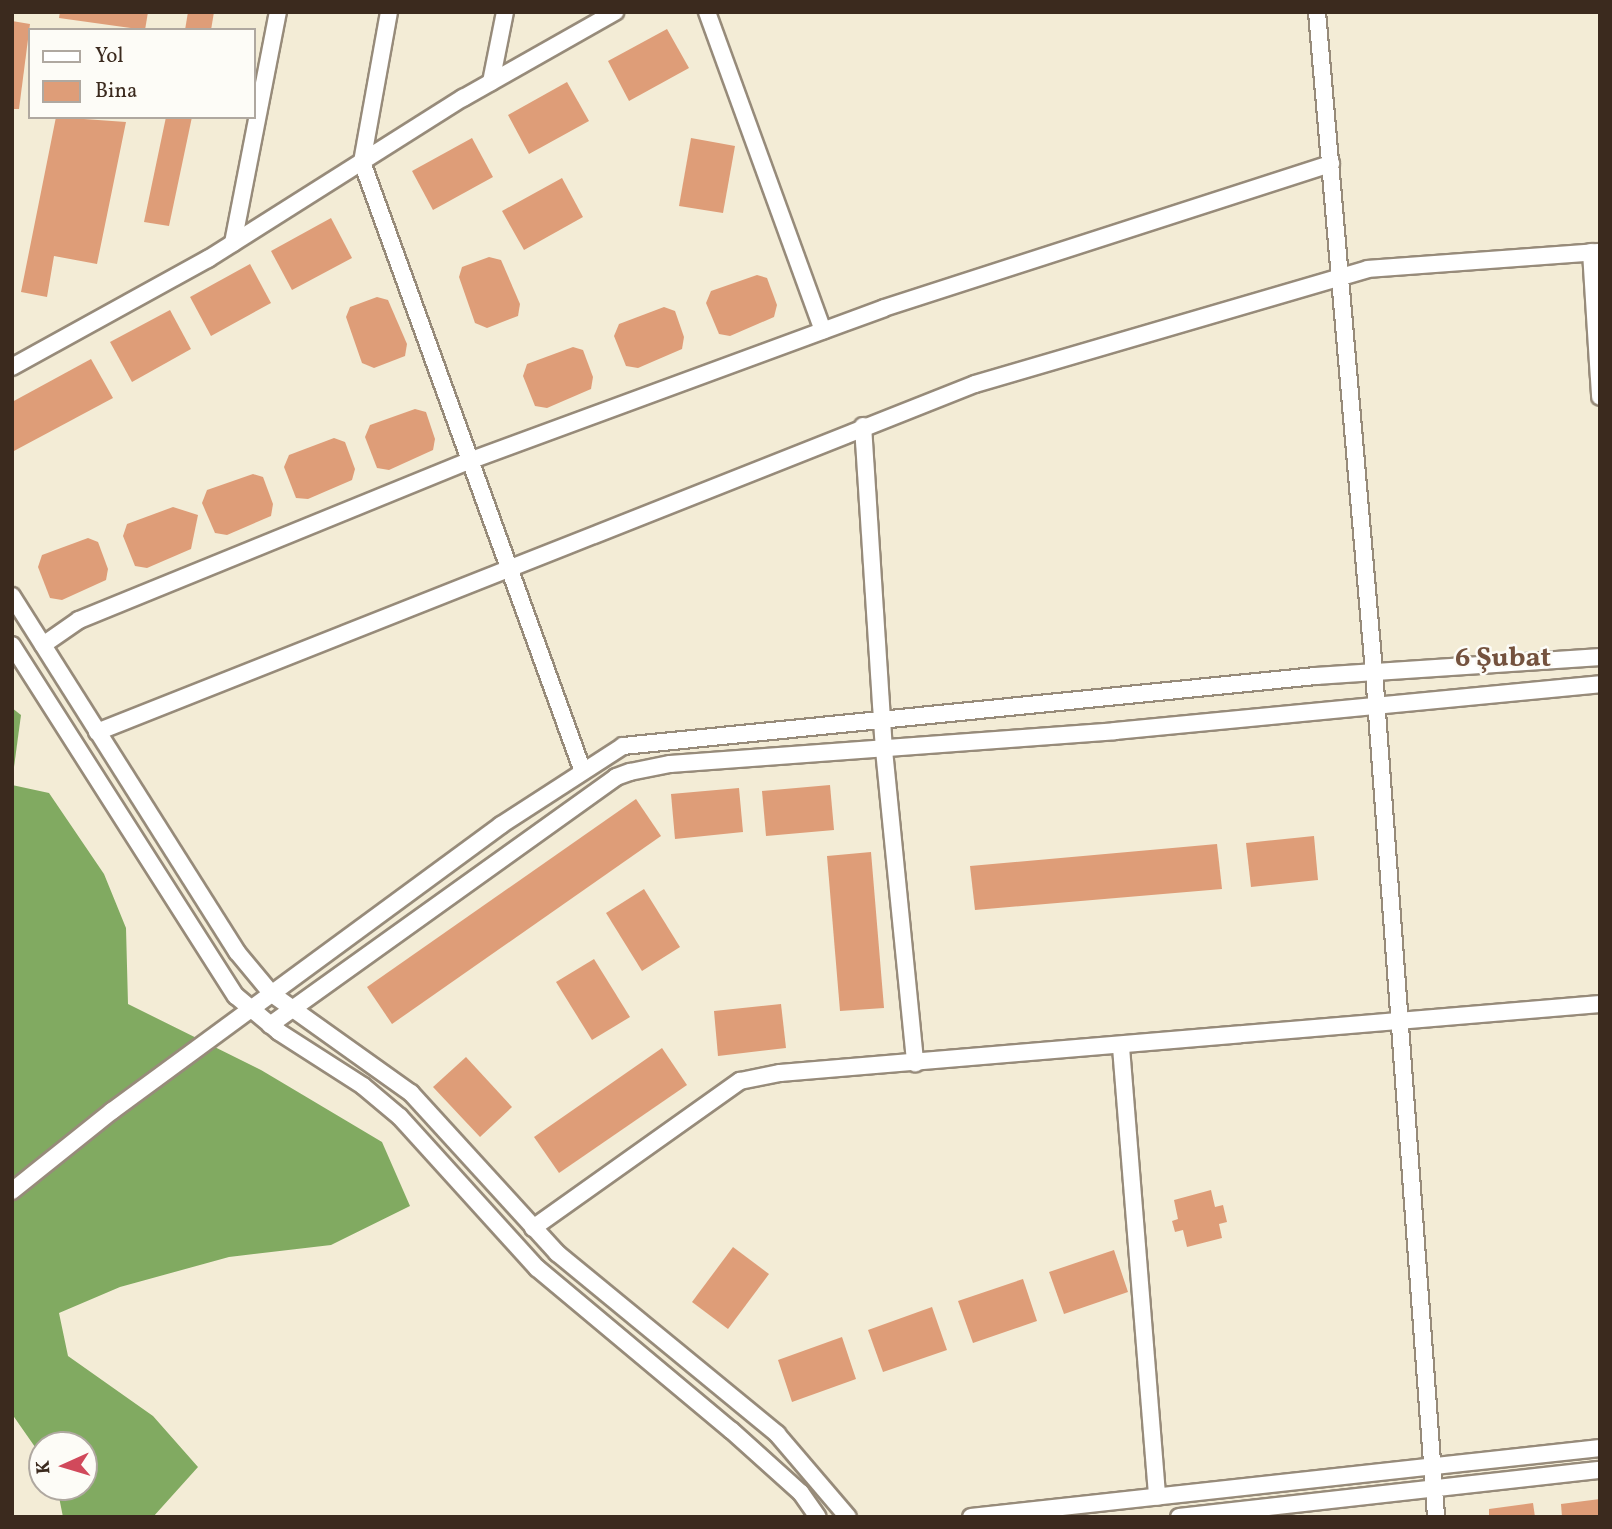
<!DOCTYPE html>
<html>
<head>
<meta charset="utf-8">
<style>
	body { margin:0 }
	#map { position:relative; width:1612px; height:1529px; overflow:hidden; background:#f3ecd6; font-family:Vollkorn,serif }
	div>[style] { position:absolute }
	.forest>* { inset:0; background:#81aa61 }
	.building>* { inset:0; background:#de9d78 }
	.roads { filter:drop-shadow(2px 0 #978b7a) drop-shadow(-2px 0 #978b7a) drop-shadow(0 2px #978b7a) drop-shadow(0 -2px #978b7a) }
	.minor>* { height:16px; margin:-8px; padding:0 8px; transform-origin:8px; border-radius:8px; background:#fff }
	span { translate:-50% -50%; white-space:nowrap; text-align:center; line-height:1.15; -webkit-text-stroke:5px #fdfcf7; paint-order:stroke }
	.district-label { font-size:28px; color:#74523e; font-weight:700 }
	.frame { position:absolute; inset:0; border:14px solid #3b2a1e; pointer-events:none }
	.legend { position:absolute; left:28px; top:28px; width:228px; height:91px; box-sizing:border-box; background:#fdfcf7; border:2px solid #afa8a0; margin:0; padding:9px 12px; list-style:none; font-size:21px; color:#3b2a1e }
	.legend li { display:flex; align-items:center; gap:14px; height:35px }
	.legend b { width:35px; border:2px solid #afa8a0 }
	.north { position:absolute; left:28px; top:1431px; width:70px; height:70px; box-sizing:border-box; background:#fdfcf7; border:2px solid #afa8a0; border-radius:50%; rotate:266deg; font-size:19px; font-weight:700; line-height:28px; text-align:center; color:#3b2a1e }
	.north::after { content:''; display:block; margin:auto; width:24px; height:32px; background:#d1495b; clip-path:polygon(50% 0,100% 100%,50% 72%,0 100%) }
</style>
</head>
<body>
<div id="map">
	<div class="forest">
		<div style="clip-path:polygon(12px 708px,21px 715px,12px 782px)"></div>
		<div style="clip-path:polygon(12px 785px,49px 793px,104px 874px,126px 928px,128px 1004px,261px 1070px,382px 1142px,410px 1206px,331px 1245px,229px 1257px,120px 1287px,59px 1313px,68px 1356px,153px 1416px,198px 1467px,153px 1517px,63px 1517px,57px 1487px,84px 1487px,84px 1445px,42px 1445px,42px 1457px,12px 1414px)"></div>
	</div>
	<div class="building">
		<div style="clip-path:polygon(60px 12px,148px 12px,145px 30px,59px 18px)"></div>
		<div style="clip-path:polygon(188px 12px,214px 12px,211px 30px,185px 30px)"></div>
		<div style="clip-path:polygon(12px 21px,30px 24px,19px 109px,12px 109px)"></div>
		<div style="clip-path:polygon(667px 29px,689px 68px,629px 101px,608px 61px)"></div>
		<div style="clip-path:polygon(567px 82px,589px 121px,529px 154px,508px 115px)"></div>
		<div style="clip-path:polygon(56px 117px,126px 122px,97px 264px,54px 256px,47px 297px,21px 292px)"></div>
		<div style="clip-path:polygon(166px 117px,192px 117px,169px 226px,144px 222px)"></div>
		<div style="clip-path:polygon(472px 138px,493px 177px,433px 210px,412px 171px)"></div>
		<div style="clip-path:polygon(691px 138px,735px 146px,723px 213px,679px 206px)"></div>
		<div style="clip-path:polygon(562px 178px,583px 217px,524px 250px,502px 211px)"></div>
		<div style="clip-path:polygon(331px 218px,352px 258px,292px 290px,271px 251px)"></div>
		<div style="clip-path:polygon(489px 257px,501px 260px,520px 304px,518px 316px,487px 328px,475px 323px,459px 277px,462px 267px)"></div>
		<div style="clip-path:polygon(250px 264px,271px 303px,211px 336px,190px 297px)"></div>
		<div style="clip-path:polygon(757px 275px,767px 278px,777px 305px,774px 317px,730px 336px,719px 334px,706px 303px,711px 291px)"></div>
		<div style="clip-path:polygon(377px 297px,388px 300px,407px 344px,405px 356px,374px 368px,362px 363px,346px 317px,350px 307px)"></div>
		<div style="clip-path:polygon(664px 307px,675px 311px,684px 337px,682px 349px,638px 368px,626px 366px,614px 336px,619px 324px)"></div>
		<div style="clip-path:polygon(170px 310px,191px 349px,132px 382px,110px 342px)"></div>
		<div style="clip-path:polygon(573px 347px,583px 350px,593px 377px,591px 389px,547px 408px,535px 406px,523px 376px,527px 364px)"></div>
		<div style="clip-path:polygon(91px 359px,113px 398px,12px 452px,12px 402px)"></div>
		<div style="clip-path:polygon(415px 409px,426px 412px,435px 439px,433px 450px,389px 470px,377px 468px,365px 437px,370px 425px)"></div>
		<div style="clip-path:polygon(334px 438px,345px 442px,355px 469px,352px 480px,308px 499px,296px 498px,284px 467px,289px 455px)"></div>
		<div style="clip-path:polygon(253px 474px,263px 477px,273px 504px,271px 516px,227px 535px,215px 533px,202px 503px,207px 490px)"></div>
		<div style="clip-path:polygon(173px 507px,198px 515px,191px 549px,147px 568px,135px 566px,123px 536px,127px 524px)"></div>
		<div style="clip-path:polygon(88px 538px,98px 542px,108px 569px,106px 580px,62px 600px,50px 598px,38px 567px,42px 555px)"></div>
		<div style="clip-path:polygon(830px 785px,834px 830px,766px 836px,762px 791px)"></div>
		<div style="clip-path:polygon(739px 788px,743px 832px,675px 839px,671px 794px)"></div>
		<div style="clip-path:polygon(636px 799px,661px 836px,392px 1024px,367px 987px)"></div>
		<div style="clip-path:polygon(1314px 836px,1318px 880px,1251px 887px,1246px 843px)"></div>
		<div style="clip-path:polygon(1217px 844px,1222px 889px,975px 910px,970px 866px)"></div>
		<div style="clip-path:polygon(871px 852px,884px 1008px,840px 1011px,827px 856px)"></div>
		<div style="clip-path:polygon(644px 889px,680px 947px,642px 971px,606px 913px)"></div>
		<div style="clip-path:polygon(594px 959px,630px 1017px,592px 1040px,556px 982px)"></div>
		<div style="clip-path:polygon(781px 1004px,786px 1048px,718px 1056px,714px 1011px)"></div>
		<div style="clip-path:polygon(662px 1048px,687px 1085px,559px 1173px,534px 1137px)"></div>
		<div style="clip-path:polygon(466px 1057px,512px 1107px,480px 1137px,433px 1087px)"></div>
		<div style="clip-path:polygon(1211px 1190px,1215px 1207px,1223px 1205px,1227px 1222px,1219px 1224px,1222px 1238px,1187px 1247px,1183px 1230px,1175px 1232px,1172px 1221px,1178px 1219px,1174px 1200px)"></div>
		<div style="clip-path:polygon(733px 1247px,769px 1274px,728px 1329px,692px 1302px)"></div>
		<div style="clip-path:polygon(1114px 1250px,1128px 1292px,1064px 1314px,1049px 1272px)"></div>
		<div style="clip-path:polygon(1023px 1279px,1037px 1321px,973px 1343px,958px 1301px)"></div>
		<div style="clip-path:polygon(932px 1307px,947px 1350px,883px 1372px,868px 1330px)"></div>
		<div style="clip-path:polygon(842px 1337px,856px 1379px,792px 1402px,778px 1360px)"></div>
		<div style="clip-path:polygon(1600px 1499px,1600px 1517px,1562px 1517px,1561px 1504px)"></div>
		<div style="clip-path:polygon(1533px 1503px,1535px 1517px,1489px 1517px,1489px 1509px)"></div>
	</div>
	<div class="roads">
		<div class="minor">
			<div style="left:389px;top:12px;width:152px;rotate:100.2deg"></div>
			<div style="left:362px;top:162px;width:646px;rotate:70.08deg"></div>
			<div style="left:707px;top:12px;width:339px;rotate:70deg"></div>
			<div style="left:1317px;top:12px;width:662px;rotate:85.06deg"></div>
			<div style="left:1374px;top:672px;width:847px;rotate:85.8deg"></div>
			<div style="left:491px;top:82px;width:71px;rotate:-78.7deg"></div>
			<div style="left:233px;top:243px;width:235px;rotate:-79deg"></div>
			<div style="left:1591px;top:252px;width:145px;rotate:86.4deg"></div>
			<div style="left:12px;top:367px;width:224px;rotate:-28.9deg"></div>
			<div style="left:208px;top:259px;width:302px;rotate:-32.3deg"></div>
			<div style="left:463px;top:98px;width:175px;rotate:-29.5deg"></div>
			<div style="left:863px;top:426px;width:325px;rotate:86.3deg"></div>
			<div style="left:884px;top:750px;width:315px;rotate:84.3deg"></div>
			<div style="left:12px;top:596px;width:421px;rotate:57.7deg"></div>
			<div style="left:237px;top:952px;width:55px;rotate:50.2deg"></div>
			<div style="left:272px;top:994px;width:171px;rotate:35.5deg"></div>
			<div style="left:411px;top:1093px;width:217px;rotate:47.6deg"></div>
			<div style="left:557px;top:1253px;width:285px;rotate:39.4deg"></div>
			<div style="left:777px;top:1434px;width:109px;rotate:49.5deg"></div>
			<div style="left:12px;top:645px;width:416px;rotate:57.5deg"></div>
			<div style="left:236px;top:996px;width:56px;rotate:39.9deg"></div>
			<div style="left:279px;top:1032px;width:100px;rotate:32.7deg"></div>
			<div style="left:363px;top:1086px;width:48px;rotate:40deg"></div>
			<div style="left:400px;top:1117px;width:204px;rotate:47.8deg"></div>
			<div style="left:537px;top:1268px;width:253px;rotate:39.9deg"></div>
			<div style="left:731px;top:1430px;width:94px;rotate:42deg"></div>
			<div style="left:801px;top:1493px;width:29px;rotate:55deg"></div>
			<div style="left:43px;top:645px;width:44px;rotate:-34.8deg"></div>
			<div style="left:79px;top:620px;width:421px;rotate:-22.2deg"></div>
			<div style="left:469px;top:461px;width:442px;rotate:-20.2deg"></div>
			<div style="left:884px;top:308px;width:470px;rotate:-17.9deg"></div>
			<div style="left:97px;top:732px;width:944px;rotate:-21.62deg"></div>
			<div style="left:975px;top:384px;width:409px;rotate:-16.3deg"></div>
			<div style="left:1368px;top:269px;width:233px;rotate:-4.2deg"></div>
			<div style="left:270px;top:1025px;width:426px;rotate:-35.6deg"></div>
			<div style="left:616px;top:777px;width:15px;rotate:-20deg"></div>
			<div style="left:630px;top:772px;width:41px;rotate:-11.3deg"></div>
			<div style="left:670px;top:764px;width:446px;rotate:-4.2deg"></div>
			<div style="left:1115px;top:731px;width:487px;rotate:-5.5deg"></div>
			<div style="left:1121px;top:1047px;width:451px;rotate:85.4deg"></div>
			<div style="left:12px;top:1191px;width:128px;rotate:-38.7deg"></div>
			<div style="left:112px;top:1111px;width:483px;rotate:-36.3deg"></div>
			<div style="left:501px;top:825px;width:145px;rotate:-32.9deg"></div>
			<div style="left:623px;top:746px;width:697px;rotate:-5.77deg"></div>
			<div style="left:1316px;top:676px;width:285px;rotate:-3.8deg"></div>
			<div style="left:533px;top:1228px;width:254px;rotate:-35.4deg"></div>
			<div style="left:740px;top:1081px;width:41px;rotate:-11.3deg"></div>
			<div style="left:780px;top:1073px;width:823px;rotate:-4.81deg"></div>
			<div style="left:971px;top:1517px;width:633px;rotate:-6.26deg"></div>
			<div style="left:1179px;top:1517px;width:424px;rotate:-6.4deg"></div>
		</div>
	</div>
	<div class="district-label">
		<span style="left:1503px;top:659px">6 Şubat</span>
	</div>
	<div class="frame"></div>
	<ul class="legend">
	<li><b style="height:9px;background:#fff"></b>Yol</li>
	<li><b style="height:19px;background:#de9d78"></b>Bina</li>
	</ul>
	<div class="north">K</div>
</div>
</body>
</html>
